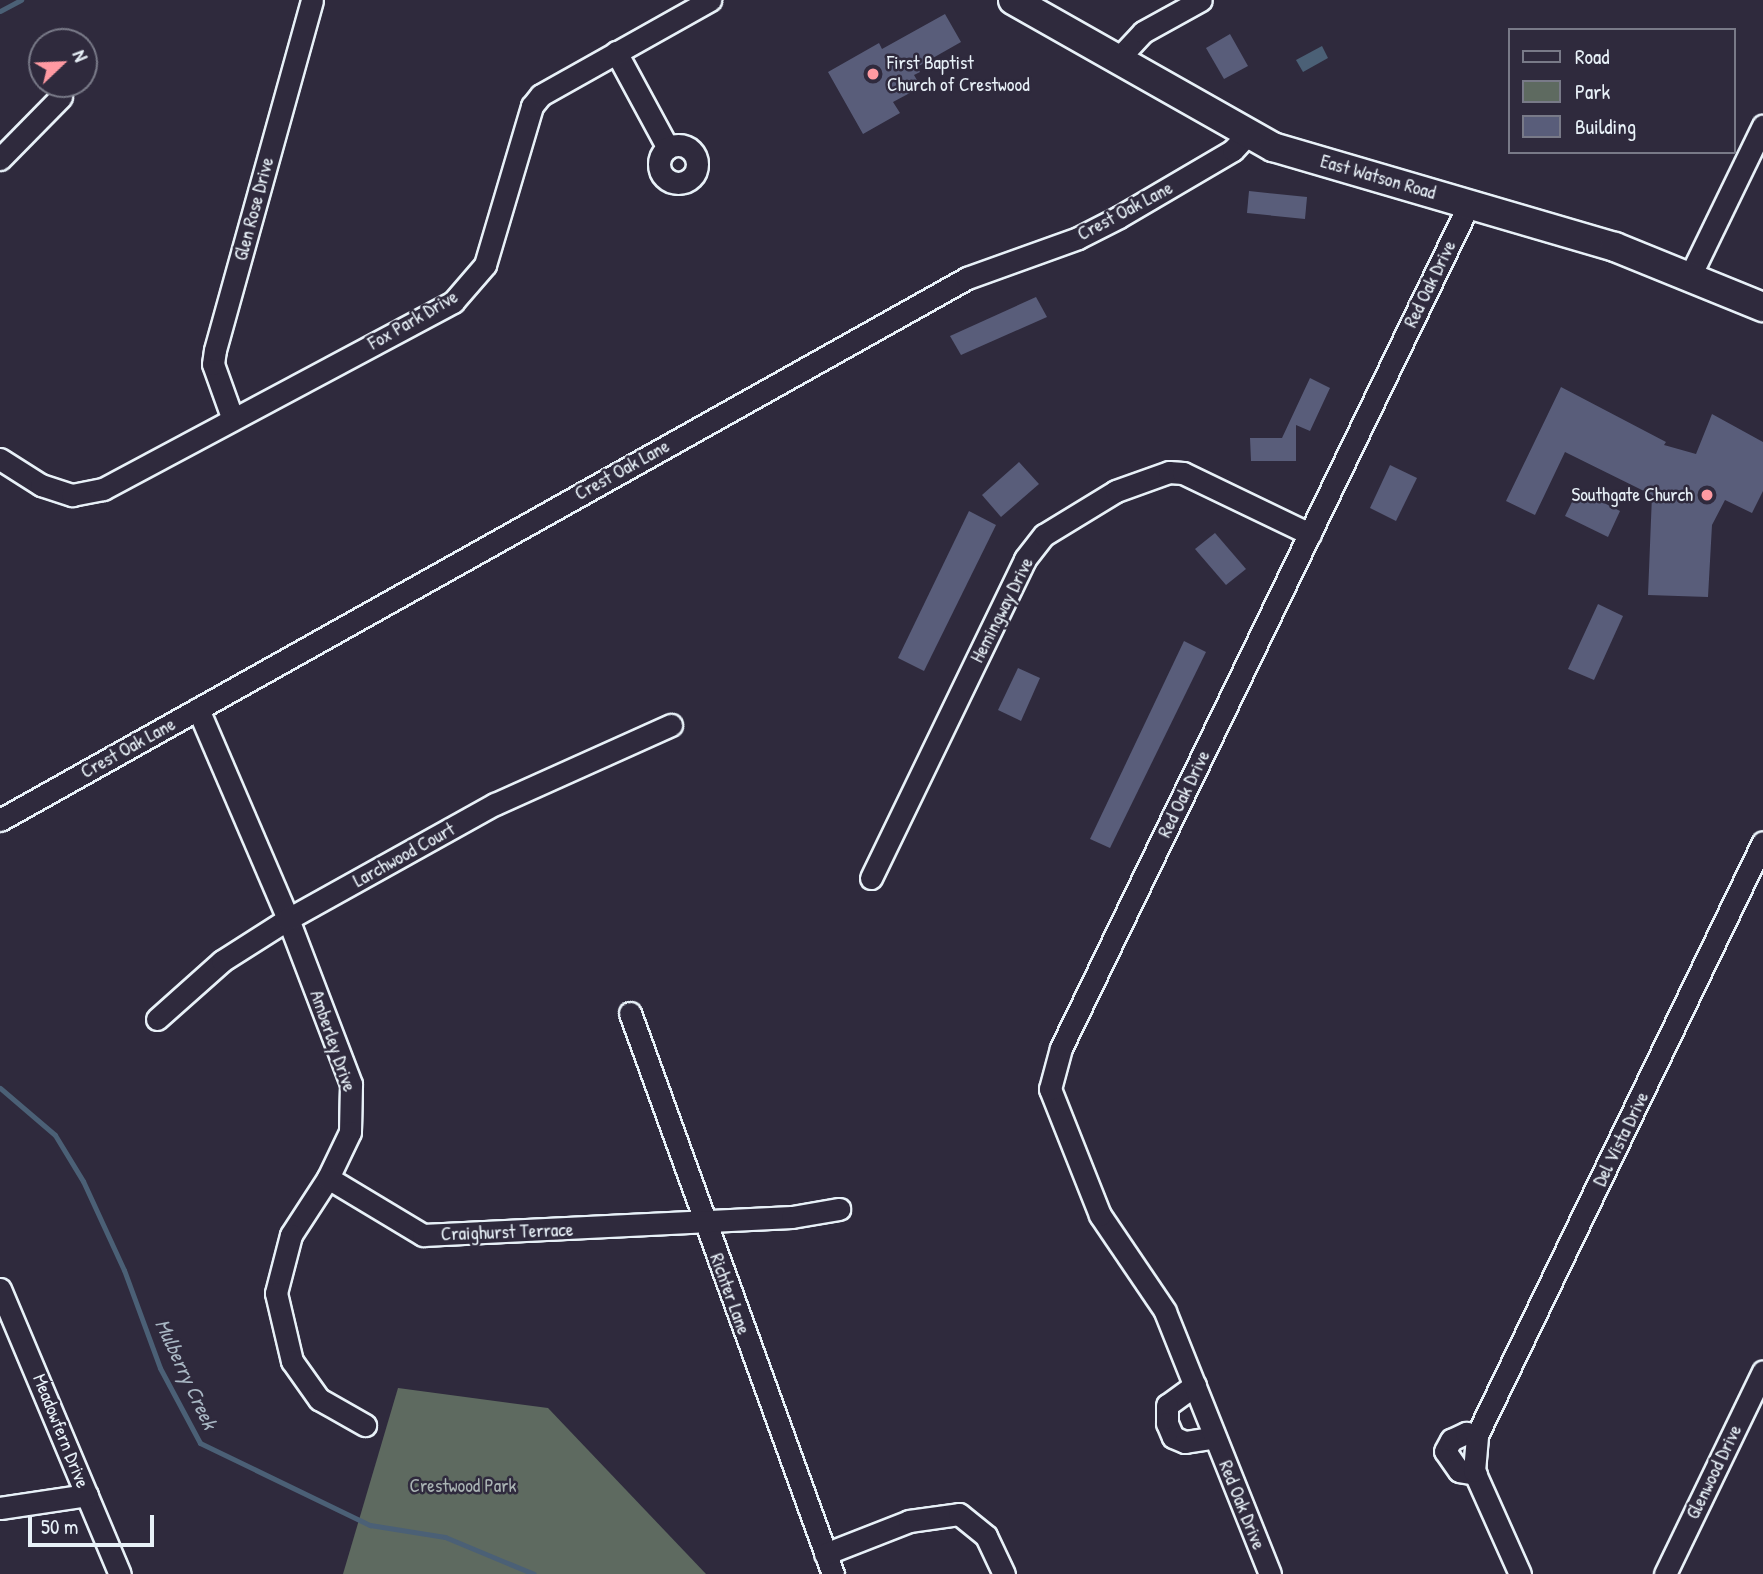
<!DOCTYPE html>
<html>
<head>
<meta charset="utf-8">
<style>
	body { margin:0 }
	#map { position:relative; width:1763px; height:1574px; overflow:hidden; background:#2f2a3d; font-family:"Patrick Hand",sans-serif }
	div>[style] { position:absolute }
	.green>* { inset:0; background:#5e6a60 }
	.water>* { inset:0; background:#4b6076 }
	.stream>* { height:5px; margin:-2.5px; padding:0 2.5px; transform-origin:2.5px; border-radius:2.5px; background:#4b6076 }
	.building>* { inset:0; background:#595d7a }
	.roads { filter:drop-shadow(2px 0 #e8f1f8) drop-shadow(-2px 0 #e8f1f8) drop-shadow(0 2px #e8f1f8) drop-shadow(0 -2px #e8f1f8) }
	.street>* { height:21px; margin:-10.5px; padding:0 10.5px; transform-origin:10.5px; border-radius:10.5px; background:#2f2a3d }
	.street>.ring { margin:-10.5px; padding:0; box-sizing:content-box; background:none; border:21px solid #2f2a3d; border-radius:50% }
	.secondary>* { height:28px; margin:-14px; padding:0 14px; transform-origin:14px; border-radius:14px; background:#2f2a3d }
	.dots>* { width:19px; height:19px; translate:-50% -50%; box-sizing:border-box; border:4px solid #2f2a3d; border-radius:50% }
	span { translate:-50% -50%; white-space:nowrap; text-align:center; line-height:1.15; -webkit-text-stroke:5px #2f2a3d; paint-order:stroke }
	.poi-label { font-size:19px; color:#e8f1f8 }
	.left { translate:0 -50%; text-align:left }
	.right { translate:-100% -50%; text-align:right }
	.street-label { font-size:19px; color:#e8f1f8 }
	.park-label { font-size:19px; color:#aab4b4 }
	.water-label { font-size:21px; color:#a9b7c4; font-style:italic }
	.legend { position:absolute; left:1508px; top:28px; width:228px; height:126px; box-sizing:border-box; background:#2f2a3d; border:2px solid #797a88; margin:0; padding:9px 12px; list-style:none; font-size:21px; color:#e8f1f8 }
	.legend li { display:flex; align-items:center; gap:14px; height:35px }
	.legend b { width:35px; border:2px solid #797a88 }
	.north { position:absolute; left:28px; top:28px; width:70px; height:70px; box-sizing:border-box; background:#2f2a3d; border:2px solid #797a88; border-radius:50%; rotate:67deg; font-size:19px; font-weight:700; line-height:28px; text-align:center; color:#e8f1f8 }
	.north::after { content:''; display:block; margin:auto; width:24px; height:32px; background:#ff9aa2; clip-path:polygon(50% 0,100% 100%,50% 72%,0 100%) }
	.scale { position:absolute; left:28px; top:1515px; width:126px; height:32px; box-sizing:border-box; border:4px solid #e8f1f8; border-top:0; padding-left:9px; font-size:21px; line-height:24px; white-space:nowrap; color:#e8f1f8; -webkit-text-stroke:5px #2f2a3d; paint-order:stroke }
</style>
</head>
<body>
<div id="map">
	<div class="green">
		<div style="clip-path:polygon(398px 1388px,548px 1408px,706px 1574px,343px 1574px)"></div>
	</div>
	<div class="water">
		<div style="clip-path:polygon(1322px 46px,1328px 58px,1303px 72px,1296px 60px)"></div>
	</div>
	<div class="stream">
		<div style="left:0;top:11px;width:24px;rotate:-28deg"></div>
		<div style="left:0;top:1088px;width:72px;rotate:40.5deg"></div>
		<div style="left:55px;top:1135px;width:54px;rotate:58.7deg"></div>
		<div style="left:83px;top:1181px;width:98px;rotate:65.3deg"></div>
		<div style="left:124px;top:1270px;width:104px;rotate:69.8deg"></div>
		<div style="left:160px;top:1368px;width:85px;rotate:61.9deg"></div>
		<div style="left:200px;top:1443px;width:189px;rotate:25.8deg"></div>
		<div style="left:370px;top:1525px;width:76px;rotate:9.1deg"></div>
		<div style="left:445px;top:1537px;width:96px;rotate:22.6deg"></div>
	</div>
	<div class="building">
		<div style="clip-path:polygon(945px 14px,961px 42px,917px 67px,920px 72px,914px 75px,921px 87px,893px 102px,900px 113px,863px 134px,828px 72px,879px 43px,882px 49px)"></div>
		<div style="clip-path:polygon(1230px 34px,1248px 66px,1224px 79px,1206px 48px)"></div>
		<div style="clip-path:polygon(1249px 191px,1307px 197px,1305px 219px,1247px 213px)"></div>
		<div style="clip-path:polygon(1036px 297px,1047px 317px,961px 355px,950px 336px)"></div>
		<div style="clip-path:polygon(1310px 378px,1330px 388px,1310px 431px,1296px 425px,1296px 461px,1251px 461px,1250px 438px,1282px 438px)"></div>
		<div style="clip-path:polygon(1561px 387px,1666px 442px,1664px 445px,1696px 454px,1712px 414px,1763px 442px,1763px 491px,1752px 513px,1725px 500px,1712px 525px,1708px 597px,1648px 595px,1652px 495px,1569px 454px,1565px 452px,1535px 515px,1506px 501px)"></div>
		<div style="clip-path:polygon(1019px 462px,1039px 484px,1001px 517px,982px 495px)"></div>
		<div style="clip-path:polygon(1390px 465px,1417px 478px,1396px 521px,1370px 508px)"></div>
		<div style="clip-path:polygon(1578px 490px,1620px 511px,1608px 537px,1565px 516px)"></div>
		<div style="clip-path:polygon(969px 511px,996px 525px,924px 671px,898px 658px)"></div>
		<div style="clip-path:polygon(1215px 533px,1246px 569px,1226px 585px,1195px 549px)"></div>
		<div style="clip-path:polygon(1598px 604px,1623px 616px,1594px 680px,1568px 669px)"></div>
		<div style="clip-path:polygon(1184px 641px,1206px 652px,1110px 848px,1090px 839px)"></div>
		<div style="clip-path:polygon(1018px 668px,1040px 678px,1021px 721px,998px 710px)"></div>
	</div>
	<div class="roads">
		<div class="street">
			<div style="left:616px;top:52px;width:109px;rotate:61.6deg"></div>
			<div style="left:1117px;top:60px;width:38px;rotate:-47deg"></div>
			<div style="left:1143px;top:32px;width:66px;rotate:-28.9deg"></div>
			<div class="ring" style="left:659px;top:145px;width:17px;height:17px"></div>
			<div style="left:0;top:159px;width:87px;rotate:-45.5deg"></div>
			<div style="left:1691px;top:274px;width:165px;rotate:-64.1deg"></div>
			<div style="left:232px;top:417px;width:56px;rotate:-109.7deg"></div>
			<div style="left:213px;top:364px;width:14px;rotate:-82deg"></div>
			<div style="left:215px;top:350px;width:363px;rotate:-74.5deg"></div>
			<div style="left:0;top:459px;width:49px;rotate:32.4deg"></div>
			<div style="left:41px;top:485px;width:33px;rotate:18deg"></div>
			<div style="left:72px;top:495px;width:32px;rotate:-11deg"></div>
			<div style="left:103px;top:489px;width:397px;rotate:-28.1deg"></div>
			<div style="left:453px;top:302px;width:49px;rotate:-49.1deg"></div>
			<div style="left:485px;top:265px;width:166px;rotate:-73.5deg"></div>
			<div style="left:532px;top:106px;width:14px;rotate:-51deg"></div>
			<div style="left:541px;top:95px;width:194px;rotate:-29.3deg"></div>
			<div style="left:198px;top:709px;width:228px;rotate:66.8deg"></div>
			<div style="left:288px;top:919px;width:177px;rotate:69.1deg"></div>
			<div style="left:351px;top:1084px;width:48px;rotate:91.2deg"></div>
			<div style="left:350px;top:1132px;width:51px;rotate:115.6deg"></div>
			<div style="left:328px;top:1178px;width:68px;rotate:123deg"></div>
			<div style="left:291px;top:1235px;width:60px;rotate:104.5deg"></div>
			<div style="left:276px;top:1293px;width:70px;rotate:76.8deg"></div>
			<div style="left:292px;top:1361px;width:47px;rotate:54.6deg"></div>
			<div style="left:319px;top:1399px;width:53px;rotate:29.5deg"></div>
			<div style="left:0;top:820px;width:1109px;rotate:-29.27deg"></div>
			<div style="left:967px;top:278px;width:118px;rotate:-19.8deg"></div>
			<div style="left:1078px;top:238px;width:46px;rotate:-27.1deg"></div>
			<div style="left:1119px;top:217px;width:132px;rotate:-30.4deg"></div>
			<div style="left:1233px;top:150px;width:22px;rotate:-47deg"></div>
			<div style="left:871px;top:878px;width:354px;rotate:-64.2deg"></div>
			<div style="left:1025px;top:559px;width:31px;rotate:-52deg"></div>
			<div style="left:1044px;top:535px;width:84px;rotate:-31.4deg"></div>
			<div style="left:1116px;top:491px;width:56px;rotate:-19.7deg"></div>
			<div style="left:1169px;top:472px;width:14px;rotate:4deg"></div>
			<div style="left:1183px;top:473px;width:141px;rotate:25.7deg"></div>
			<div style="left:630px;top:1013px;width:597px;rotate:70.11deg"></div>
			<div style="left:157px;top:1019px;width:87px;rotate:-41.7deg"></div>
			<div style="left:222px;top:961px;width:78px;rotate:-32.5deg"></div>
			<div style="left:288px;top:919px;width:237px;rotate:-29.1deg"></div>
			<div style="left:495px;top:804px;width:193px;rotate:-24.2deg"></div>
			<div style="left:328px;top:1178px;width:111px;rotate:31deg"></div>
			<div style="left:423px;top:1235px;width:369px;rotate:-2.8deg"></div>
			<div style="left:792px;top:1217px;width:48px;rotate:-9.7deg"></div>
			<div style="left:0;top:1289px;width:309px;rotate:67.2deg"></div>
			<div style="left:1195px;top:1385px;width:34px;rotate:144deg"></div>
			<div style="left:1167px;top:1405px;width:18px;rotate:90deg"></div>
			<div style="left:1167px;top:1423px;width:15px;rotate:67deg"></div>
			<div style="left:1173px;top:1437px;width:13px;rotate:23deg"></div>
			<div style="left:1185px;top:1442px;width:30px;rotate:-9deg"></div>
			<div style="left:1476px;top:1474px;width:17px;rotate:-170deg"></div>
			<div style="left:1459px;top:1471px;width:24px;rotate:-125deg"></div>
			<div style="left:1445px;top:1451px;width:13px;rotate:-61deg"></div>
			<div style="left:1451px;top:1440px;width:17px;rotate:-25deg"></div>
			<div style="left:1466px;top:1433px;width:11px;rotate:10deg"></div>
			<div style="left:0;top:1508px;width:88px;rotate:-8.5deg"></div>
			<div style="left:825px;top:1554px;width:90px;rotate:-21.4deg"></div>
			<div style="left:909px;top:1521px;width:50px;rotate:-8deg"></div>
			<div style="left:959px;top:1514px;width:35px;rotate:39deg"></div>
			<div style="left:986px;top:1536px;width:42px;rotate:64.7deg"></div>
			<div style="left:1270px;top:1574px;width:283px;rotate:-111.8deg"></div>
			<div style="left:1165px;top:1311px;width:116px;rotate:-124.1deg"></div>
			<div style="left:1100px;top:1215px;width:136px;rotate:-111.6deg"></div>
			<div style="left:1050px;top:1089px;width:42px;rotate:-75deg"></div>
			<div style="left:1061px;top:1048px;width:937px;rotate:-64.2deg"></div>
			<div style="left:1520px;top:1574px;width:113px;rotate:-114.1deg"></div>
			<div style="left:1474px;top:1471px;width:36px;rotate:-85deg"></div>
			<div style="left:1477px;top:1435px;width:658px;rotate:-64.25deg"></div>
			<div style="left:1665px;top:1574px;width:225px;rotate:-64.2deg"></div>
		</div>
		<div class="secondary">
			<div style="left:1013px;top:0;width:299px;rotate:29.5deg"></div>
			<div style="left:1273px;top:147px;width:356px;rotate:16.3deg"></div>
			<div style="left:1615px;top:247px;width:160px;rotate:22.1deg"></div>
		</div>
	</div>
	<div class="dots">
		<div style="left:873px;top:74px;background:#ff9aa2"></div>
		<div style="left:1707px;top:495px;background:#ff9aa2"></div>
	</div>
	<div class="poi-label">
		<span class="left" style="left:887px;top:74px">First Baptist<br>Church of Crestwood</span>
		<span class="right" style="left:1693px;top:495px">Southgate Church</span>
	</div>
	<div class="street-label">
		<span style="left:1378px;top:177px;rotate:16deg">East Watson Road</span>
		<span style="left:254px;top:209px;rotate:-75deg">Glen Rose Drive</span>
		<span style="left:1125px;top:211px;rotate:-28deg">Crest Oak Lane</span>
		<span style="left:1430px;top:284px;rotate:-64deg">Red Oak Drive</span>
		<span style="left:413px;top:320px;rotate:-30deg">Fox Park Drive</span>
		<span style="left:622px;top:470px;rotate:-29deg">Crest Oak Lane</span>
		<span style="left:1002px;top:610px;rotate:-63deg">Hemingway Drive</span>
		<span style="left:128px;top:748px;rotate:-29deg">Crest Oak Lane</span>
		<span style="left:1184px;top:794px;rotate:-64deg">Red Oak Drive</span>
		<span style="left:404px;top:855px;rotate:-29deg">Larchwood Court</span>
		<span style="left:333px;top:1041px;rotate:71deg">Amberley Drive</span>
		<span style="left:1621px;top:1139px;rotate:-64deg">Del Vista Drive</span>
		<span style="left:507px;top:1232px;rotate:-2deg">Craighurst Terrace</span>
		<span style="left:730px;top:1294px;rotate:70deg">Richter Lane</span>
		<span style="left:61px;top:1431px;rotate:68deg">Meadowfern Drive</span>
		<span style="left:1714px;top:1472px;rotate:-64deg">Glenwood Drive</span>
		<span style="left:1242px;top:1505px;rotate:68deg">Red Oak Drive</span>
	</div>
	<div class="park-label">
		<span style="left:463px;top:1486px">Crestwood Park</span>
	</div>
	<div class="water-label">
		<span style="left:186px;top:1374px;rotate:65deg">Mulberry Creek</span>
	</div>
	<ul class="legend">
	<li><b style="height:9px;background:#2f2a3d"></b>Road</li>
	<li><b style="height:19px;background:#5e6a60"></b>Park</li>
	<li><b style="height:19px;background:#595d7a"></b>Building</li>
	</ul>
	<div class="north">N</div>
	<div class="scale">50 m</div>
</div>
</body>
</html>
